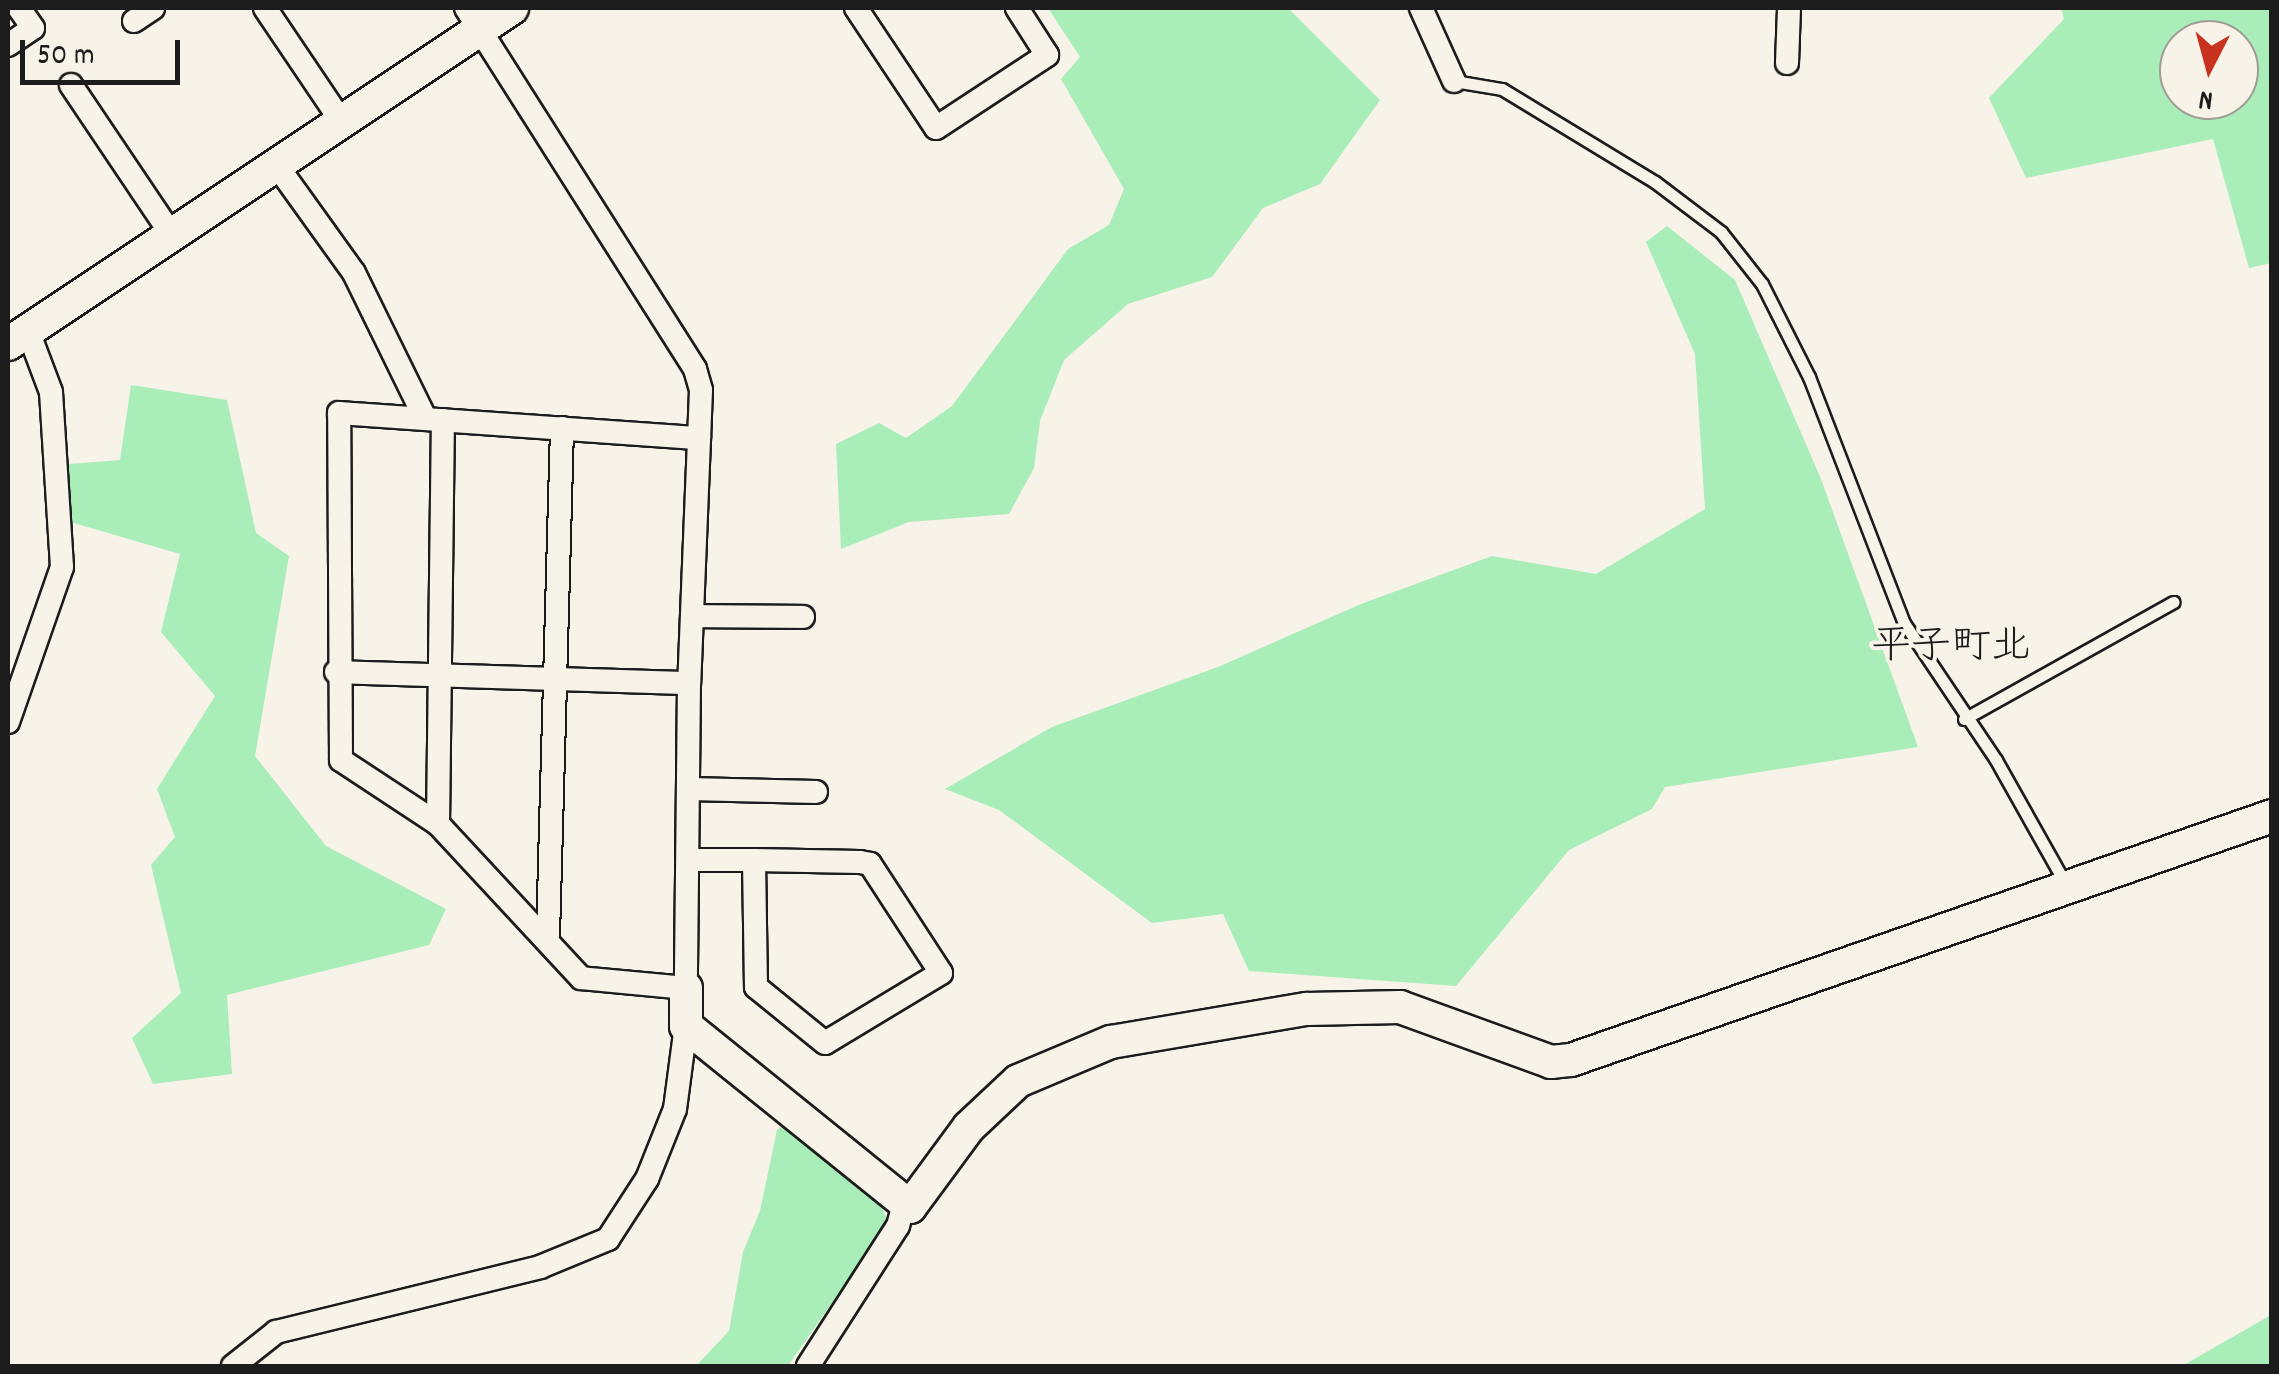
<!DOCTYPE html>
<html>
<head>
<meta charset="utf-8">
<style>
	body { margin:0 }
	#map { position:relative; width:2279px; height:1374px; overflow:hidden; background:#f7f3e8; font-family:Dekko,"Klee One",sans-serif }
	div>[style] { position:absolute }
	.green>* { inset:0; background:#a9edb8 }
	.roads { filter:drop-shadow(2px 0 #1c1c1c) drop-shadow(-2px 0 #1c1c1c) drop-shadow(0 2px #1c1c1c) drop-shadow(0 -2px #1c1c1c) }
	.lane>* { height:11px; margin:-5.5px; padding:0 5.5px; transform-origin:5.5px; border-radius:5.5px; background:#f7f3e8 }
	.street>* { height:22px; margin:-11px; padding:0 11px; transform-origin:11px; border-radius:11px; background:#f7f3e8 }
	.secondary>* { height:32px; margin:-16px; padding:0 16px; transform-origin:16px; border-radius:16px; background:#f7f3e8 }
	span { translate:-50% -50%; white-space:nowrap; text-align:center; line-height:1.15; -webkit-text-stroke:8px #f7f3e8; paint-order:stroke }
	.quarter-label { font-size:40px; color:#1c1c1c }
	.frame { position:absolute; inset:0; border:10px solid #1c1c1c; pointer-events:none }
	.north { position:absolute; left:2159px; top:20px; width:100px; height:100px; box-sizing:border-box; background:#f7f3e8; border:2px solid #9f9d96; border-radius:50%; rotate:186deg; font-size:28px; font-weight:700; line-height:40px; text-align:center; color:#1c1c1c }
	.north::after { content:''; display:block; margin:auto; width:35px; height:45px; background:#c8321e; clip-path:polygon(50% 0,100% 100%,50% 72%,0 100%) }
	.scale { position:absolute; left:20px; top:40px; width:160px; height:45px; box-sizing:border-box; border:5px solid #1c1c1c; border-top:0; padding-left:12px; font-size:30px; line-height:35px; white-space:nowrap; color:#1c1c1c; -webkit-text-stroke:8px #f7f3e8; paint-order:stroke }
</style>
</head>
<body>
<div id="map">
	<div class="green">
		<div style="clip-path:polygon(1048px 8px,1288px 8px,1380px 100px,1320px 184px,1263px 208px,1212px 277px,1128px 304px,1064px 360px,1040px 421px,1034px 468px,1009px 514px,909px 522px,841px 549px,836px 444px,879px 423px,906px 438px,952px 406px,1068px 249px,1109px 225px,1124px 189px,1061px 79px,1080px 57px)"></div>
		<div style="clip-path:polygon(evenodd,2061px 8px,2271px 8px,2271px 263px,2249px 268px,2213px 139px,2026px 178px,1989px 98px,2064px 19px,2061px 8px,2179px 40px,2239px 40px,2239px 100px,2179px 100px,2179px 40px)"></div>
		<div style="clip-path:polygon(1667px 226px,1735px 280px,1821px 479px,1918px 747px,1665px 787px,1652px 809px,1569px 850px,1456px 986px,1249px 971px,1223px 914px,1152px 923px,999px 810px,945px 789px,1052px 727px,1218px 667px,1361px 604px,1492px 556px,1596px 574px,1705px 509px,1695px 354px,1646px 242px)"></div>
		<div style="clip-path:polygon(131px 385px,227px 400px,256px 533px,289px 556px,255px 756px,326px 846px,446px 909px,429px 945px,227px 995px,232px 1074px,153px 1084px,132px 1038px,181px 993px,151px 865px,175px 837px,157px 789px,215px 696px,161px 632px,180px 554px,67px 521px,69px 464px,120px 460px)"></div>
		<div style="clip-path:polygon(785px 1123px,881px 1205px,888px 1222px,788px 1366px,696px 1366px,729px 1331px,743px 1252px,760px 1211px,777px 1130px)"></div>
		<div style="clip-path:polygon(2271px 1315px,2271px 1366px,2182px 1366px)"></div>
	</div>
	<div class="roads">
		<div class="lane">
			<div style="left:1454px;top:81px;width:49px;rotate:9.5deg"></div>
			<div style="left:1502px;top:89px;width:179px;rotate:31.3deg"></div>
			<div style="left:1655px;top:182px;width:83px;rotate:37.1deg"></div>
			<div style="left:1721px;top:232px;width:66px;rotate:51.7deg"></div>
			<div style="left:1762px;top:284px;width:104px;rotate:63.2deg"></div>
			<div style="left:1809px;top:377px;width:264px;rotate:68.9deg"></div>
			<div style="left:1904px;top:623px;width:165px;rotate:56.1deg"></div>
			<div style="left:1996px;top:760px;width:141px;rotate:60.7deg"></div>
			<div style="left:1964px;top:719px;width:240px;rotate:-29.2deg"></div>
		</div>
		<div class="street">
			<div style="left:265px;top:8px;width:134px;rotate:56deg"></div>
			<div style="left:466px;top:8px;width:428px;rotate:57.6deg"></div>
			<div style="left:695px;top:369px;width:22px;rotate:74deg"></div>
			<div style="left:701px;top:390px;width:293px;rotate:92.3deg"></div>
			<div style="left:689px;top:683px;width:305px;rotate:90.6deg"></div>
			<div style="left:686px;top:988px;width:105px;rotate:-174.6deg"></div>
			<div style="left:581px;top:978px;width:210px;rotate:-132.9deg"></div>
			<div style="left:438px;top:824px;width:116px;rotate:-146.6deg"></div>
			<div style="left:341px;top:760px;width:347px;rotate:-90.3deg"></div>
			<div style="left:339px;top:413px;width:361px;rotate:4deg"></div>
			<div style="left:856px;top:8px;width:144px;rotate:56.3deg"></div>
			<div style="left:936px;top:128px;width:133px;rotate:-33.3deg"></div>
			<div style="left:1047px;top:55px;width:56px;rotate:-122.6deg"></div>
			<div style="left:1421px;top:8px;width:80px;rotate:65.7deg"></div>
			<div style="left:134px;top:21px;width:23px;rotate:-34deg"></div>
			<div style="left:8px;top:45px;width:30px;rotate:-34deg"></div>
			<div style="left:33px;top:28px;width:24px;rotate:-125deg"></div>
			<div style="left:1787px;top:63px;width:55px;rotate:-87.9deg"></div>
			<div style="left:71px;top:85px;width:179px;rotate:56.1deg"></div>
			<div style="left:275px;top:163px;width:135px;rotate:54.3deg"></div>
			<div style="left:354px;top:273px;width:161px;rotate:63.9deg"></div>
			<div style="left:692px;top:616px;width:111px;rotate:0.5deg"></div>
			<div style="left:336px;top:672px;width:353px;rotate:1.8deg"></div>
			<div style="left:8px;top:722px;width:164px;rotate:-70.8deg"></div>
			<div style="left:62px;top:567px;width:175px;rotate:-93.6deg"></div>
			<div style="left:51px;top:392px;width:65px;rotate:-110.7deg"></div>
			<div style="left:689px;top:789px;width:127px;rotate:1.4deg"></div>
			<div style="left:438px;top:824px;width:404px;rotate:-89.3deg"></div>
			<div style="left:688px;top:860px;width:66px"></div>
			<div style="left:754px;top:860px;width:106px;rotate:1.1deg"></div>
			<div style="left:860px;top:862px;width:10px;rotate:11deg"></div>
			<div style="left:870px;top:864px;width:130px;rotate:56.9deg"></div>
			<div style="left:941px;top:973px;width:135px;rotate:148.9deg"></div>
			<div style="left:825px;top:1043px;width:89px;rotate:-140.9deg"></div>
			<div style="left:756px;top:987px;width:127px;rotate:-90.9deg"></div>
			<div style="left:548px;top:936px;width:508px;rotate:-88.42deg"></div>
			<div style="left:233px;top:1366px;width:55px;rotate:-38.3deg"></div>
			<div style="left:276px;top:1332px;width:272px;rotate:-13.8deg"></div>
			<div style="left:540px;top:1267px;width:74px;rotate:-22.4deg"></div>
			<div style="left:608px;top:1239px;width:72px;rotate:-57deg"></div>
			<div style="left:647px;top:1179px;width:75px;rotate:-68.2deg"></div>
			<div style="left:675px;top:1109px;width:84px;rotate:-82.5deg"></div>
			<div style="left:808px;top:1366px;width:166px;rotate:-57.3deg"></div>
			<div style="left:898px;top:1226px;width:20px;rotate:-75deg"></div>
		</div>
		<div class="secondary">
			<div style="left:8px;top:344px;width:606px;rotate:-33.69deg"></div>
			<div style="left:686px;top:988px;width:38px;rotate:90deg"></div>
			<div style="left:686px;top:1026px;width:288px;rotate:38.9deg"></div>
			<div style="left:910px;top:1207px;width:99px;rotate:-53.6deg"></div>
			<div style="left:969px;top:1127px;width:67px;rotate:-43.2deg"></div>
			<div style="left:1018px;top:1081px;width:101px;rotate:-22.8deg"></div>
			<div style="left:1111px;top:1042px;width:199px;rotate:-9.6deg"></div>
			<div style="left:1307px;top:1009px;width:93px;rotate:-1.2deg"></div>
			<div style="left:1400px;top:1007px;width:161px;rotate:20deg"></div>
			<div style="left:1551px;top:1062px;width:20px;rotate:-6deg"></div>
			<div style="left:1571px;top:1060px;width:742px;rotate:-19.19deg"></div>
		</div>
	</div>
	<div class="quarter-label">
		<span style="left:1951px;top:650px">平子町北</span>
	</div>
	<div class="frame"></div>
	<div class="north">N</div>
	<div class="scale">50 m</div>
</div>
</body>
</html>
